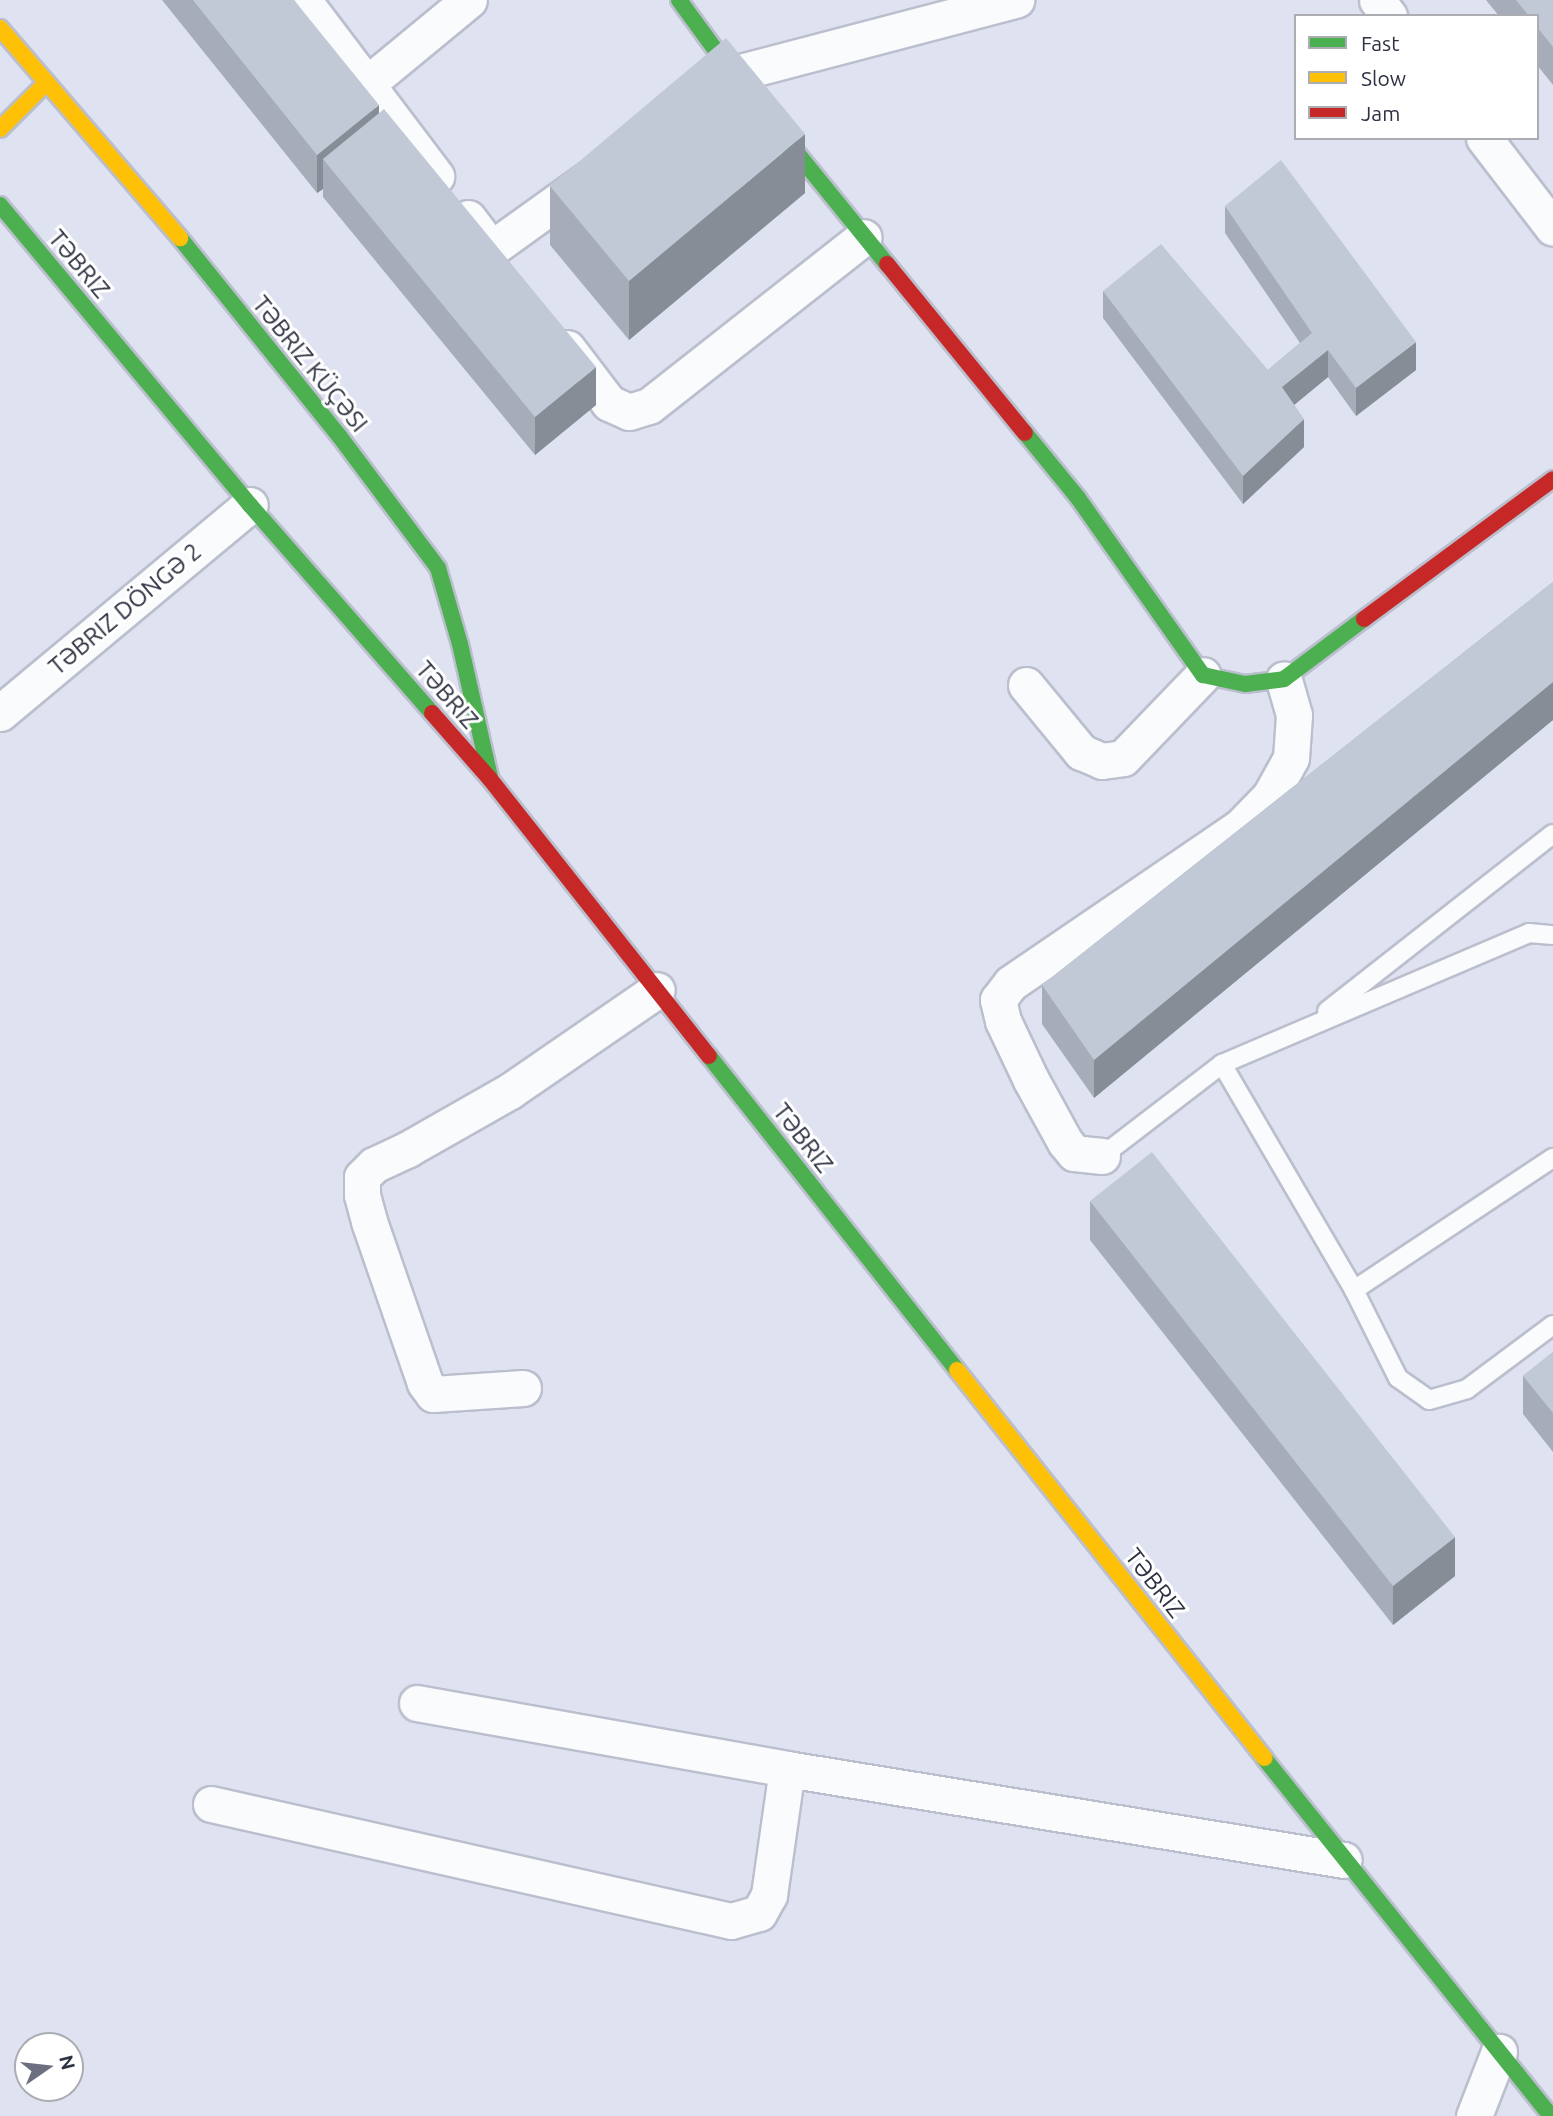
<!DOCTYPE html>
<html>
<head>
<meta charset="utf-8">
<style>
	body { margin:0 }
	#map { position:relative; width:1553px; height:2116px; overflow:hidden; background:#dfe3f1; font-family:Ubuntu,sans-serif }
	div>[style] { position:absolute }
	.roads { filter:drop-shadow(2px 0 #bbbfcd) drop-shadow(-2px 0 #bbbfcd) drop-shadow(0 2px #bbbfcd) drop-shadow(0 -2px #bbbfcd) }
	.lane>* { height:18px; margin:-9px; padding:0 9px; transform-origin:9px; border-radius:9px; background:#fafbfd }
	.street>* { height:35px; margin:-17.5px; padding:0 17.5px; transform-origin:17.5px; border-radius:17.5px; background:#fafbfd }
	.fast>* { height:16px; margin:-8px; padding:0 8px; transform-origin:8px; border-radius:8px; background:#4caf50 }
	.slow>* { height:16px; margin:-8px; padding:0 8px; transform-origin:8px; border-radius:8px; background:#ffc107 }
	.jam>* { height:16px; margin:-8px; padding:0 8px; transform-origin:8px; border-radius:8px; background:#c62828 }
	.wall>* { inset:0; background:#a6adb8 }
	.shaded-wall>* { inset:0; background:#878d96 }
	.building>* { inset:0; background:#c1c9d6 }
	span { translate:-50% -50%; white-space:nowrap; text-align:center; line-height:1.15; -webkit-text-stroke:6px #fff; paint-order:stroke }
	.street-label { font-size:24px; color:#2d3141 }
	.legend { position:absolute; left:1294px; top:14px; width:245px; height:126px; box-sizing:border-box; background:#fff; border:2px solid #abadb3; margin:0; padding:9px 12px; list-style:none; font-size:21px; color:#2d3141 }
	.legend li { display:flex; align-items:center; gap:14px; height:35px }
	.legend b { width:35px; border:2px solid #abadb3 }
	.north { position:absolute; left:14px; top:2032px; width:70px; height:70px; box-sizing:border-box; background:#fff; border:2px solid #abadb3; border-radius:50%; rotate:76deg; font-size:19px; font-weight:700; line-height:28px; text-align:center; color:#2d3141 }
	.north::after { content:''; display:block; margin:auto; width:24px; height:32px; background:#6b6f7f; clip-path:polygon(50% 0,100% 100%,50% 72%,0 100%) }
</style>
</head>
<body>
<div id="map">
	<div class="roads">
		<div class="lane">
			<div style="left:1327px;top:1011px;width:287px;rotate:-38.1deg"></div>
			<div style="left:1222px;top:1064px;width:262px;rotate:59.7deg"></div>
			<div style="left:1354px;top:1290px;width:98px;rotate:63.4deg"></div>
			<div style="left:1398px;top:1378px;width:38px;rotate:35deg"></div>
			<div style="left:1429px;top:1400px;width:40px;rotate:-16deg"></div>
			<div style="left:1467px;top:1389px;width:107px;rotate:-36.7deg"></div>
			<div style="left:1102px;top:1156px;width:151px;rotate:-37.5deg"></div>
			<div style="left:1222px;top:1064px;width:334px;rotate:-23.1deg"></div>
			<div style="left:1529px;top:933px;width:24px;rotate:5deg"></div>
			<div style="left:1354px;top:1290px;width:239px;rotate:-33.6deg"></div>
		</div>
		<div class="street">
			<div style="left:303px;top:0;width:221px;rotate:52.9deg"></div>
			<div style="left:1377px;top:0;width:20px;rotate:53deg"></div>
			<div style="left:367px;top:84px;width:132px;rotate:-39.5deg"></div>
			<div style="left:712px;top:90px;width:26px;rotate:-37deg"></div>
			<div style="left:733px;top:74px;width:293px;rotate:-14.7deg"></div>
			<div style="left:1484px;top:138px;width:113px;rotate:52.5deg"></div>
			<div style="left:468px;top:218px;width:39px;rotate:53deg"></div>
			<div style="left:491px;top:249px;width:118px;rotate:-35.7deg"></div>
			<div style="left:567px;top:348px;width:69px;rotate:52.6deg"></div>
			<div style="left:609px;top:403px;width:22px;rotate:24deg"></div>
			<div style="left:629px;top:412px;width:21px;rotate:-17deg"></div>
			<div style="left:649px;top:406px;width:273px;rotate:-38.2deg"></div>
			<div style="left:1026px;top:685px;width:87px;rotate:50.6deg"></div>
			<div style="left:1081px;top:752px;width:23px;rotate:23deg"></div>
			<div style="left:1102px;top:761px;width:21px;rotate:-8deg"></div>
			<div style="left:1123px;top:758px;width:115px;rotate:-46.1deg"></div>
			<div style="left:0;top:713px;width:325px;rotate:-39.8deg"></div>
			<div style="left:1102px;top:1156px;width:28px;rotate:-174deg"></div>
			<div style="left:1074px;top:1153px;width:14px;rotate:-129deg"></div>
			<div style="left:1065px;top:1142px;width:71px;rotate:-118.7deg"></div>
			<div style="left:1031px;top:1080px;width:65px;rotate:-115.4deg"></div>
			<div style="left:1003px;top:1021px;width:22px;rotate:-103deg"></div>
			<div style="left:998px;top:1000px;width:21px;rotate:-53deg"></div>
			<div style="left:1011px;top:983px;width:277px;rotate:-34.3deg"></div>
			<div style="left:1240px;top:827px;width:43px;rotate:-45.9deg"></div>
			<div style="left:1270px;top:796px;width:43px;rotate:-61.1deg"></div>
			<div style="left:1291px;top:758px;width:43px;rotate:-86deg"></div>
			<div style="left:1294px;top:715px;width:37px;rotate:-106deg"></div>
			<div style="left:523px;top:1388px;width:90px;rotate:176.2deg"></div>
			<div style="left:433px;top:1394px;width:14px;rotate:-126deg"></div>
			<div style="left:425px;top:1383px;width:171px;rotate:-109.1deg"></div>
			<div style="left:369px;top:1221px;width:27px;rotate:-105deg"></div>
			<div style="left:362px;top:1195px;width:18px;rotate:-90deg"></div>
			<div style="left:362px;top:1177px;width:17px;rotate:-45deg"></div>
			<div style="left:374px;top:1165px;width:38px;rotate:-25deg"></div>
			<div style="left:408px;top:1149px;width:117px;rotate:-29.6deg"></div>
			<div style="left:510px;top:1091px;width:178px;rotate:-34.5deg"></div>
			<div style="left:417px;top:1703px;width:376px;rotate:10.1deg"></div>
			<div style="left:787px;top:1769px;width:564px;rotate:9.28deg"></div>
			<div style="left:211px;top:1804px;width:533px;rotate:12.68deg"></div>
			<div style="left:731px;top:1921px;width:29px;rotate:-16deg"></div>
			<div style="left:759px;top:1913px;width:21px;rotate:-61deg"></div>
			<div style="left:769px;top:1895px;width:127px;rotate:-81.9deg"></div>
			<div style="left:1474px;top:2116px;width:69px;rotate:-68.7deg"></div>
		</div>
		<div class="fast">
			<div style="left:679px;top:0;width:92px;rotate:53.9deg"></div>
			<div style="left:733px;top:74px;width:245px;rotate:51deg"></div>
			<div style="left:0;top:205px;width:391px;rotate:50.2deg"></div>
			<div style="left:250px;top:505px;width:276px;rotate:48.8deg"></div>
			<div style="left:180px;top:238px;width:255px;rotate:51.2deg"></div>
			<div style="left:340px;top:437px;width:164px;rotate:53.2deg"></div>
			<div style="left:438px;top:568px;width:79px;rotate:73.9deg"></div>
			<div style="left:460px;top:644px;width:136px;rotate:77.3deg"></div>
			<div style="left:1025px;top:433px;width:84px;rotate:50.8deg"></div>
			<div style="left:1078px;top:498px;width:217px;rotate:54.8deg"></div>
			<div style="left:1203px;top:675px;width:43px;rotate:12.1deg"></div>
			<div style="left:1245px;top:684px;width:39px;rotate:-7deg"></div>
			<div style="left:1284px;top:679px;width:100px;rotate:-36.9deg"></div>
			<div style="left:709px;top:1056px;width:400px;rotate:51.7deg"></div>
			<div style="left:1264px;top:1758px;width:459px;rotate:51.3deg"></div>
		</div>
		<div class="slow">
			<div style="left:0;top:28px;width:277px;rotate:49.4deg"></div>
			<div style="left:0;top:129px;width:66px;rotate:-45deg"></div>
			<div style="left:957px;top:1370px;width:495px;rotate:51.6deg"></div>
		</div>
		<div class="jam">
			<div style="left:887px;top:264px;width:218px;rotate:50.8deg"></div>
			<div style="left:1364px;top:619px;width:235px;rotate:-36.5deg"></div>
			<div style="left:432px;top:713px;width:88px;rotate:48.7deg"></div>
			<div style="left:490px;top:779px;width:353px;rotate:51.7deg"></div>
		</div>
	</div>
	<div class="wall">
		<div style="clip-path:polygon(162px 0,294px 0,596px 405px,535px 455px,323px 197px,323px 189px,317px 193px)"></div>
		<div style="clip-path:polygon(1486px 0,1553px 0,1553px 85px,1537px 65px,1537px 16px,1499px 16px)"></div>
		<div style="clip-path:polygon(550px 186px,805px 193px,629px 340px,550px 245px)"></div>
		<div style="clip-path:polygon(1225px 206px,1416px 370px,1356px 416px,1328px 377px,1294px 405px,1304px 447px,1243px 504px,1103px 318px,1103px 291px,1268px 370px,1300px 343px,1225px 233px)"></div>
		<div style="clip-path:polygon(1553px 582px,1553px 720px,1094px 1098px,1042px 1024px,1042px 985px)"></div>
		<div style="clip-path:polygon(1090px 1201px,1455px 1576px,1393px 1625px,1090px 1240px)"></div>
		<div style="clip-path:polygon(1553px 1352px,1553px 1452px,1523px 1414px,1523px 1376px)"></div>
	</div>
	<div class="shaded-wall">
		<div style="clip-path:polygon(379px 105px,379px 144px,323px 159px,323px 189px,317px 193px,317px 155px)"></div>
		<div style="clip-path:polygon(805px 134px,805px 193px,629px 340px,629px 281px)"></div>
		<div style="clip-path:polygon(1416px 342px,1416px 370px,1356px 416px,1356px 388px)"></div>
		<div style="clip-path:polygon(1328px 350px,1328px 377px,1282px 415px,1282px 387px)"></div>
		<div style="clip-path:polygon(596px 367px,596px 405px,535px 455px,535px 417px)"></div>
		<div style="clip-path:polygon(1304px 419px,1304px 447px,1243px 504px,1243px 476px)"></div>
		<div style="clip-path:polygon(1553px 682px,1553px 720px,1094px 1098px,1094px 1060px)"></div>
		<div style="clip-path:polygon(1455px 1537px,1455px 1576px,1393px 1625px,1393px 1586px)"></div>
	</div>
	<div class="building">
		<div style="clip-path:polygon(193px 0,294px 0,379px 105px,317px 155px)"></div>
		<div style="clip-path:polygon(1516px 0,1553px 0,1553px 47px,1537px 27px,1537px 16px,1529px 16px)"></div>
		<div style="clip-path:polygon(726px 38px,805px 134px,629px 281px,550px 186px)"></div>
		<div style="clip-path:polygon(384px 109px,596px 367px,535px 417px,323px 159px)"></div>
		<div style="clip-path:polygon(1281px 160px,1416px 342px,1356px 388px,1328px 350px,1282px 387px,1304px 419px,1243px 476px,1103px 291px,1161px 244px,1268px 370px,1312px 333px,1225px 206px)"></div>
		<div style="clip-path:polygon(1553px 582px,1553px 682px,1094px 1060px,1042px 985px)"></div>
		<div style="clip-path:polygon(1152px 1152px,1455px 1537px,1393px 1586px,1090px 1201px)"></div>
		<div style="clip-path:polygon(1553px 1352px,1553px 1413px,1523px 1376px)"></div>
	</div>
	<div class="street-label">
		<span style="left:79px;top:264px;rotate:50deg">TƏBRIZ</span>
		<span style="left:310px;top:364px;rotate:51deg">TƏBRIZ KÜÇƏSI</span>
		<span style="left:125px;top:609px;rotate:-40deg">TƏBRIZ DÖNGƏ 2</span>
		<span style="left:447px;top:695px;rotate:49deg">TƏBRIZ</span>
		<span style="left:803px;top:1138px;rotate:52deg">TƏBRIZ</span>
		<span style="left:1155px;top:1583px;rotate:52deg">TƏBRIZ</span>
	</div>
	<ul class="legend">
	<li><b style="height:9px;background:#4caf50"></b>Fast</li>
	<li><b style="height:9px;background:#ffc107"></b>Slow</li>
	<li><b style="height:9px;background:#c62828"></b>Jam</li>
	</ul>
	<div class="north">N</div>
</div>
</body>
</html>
